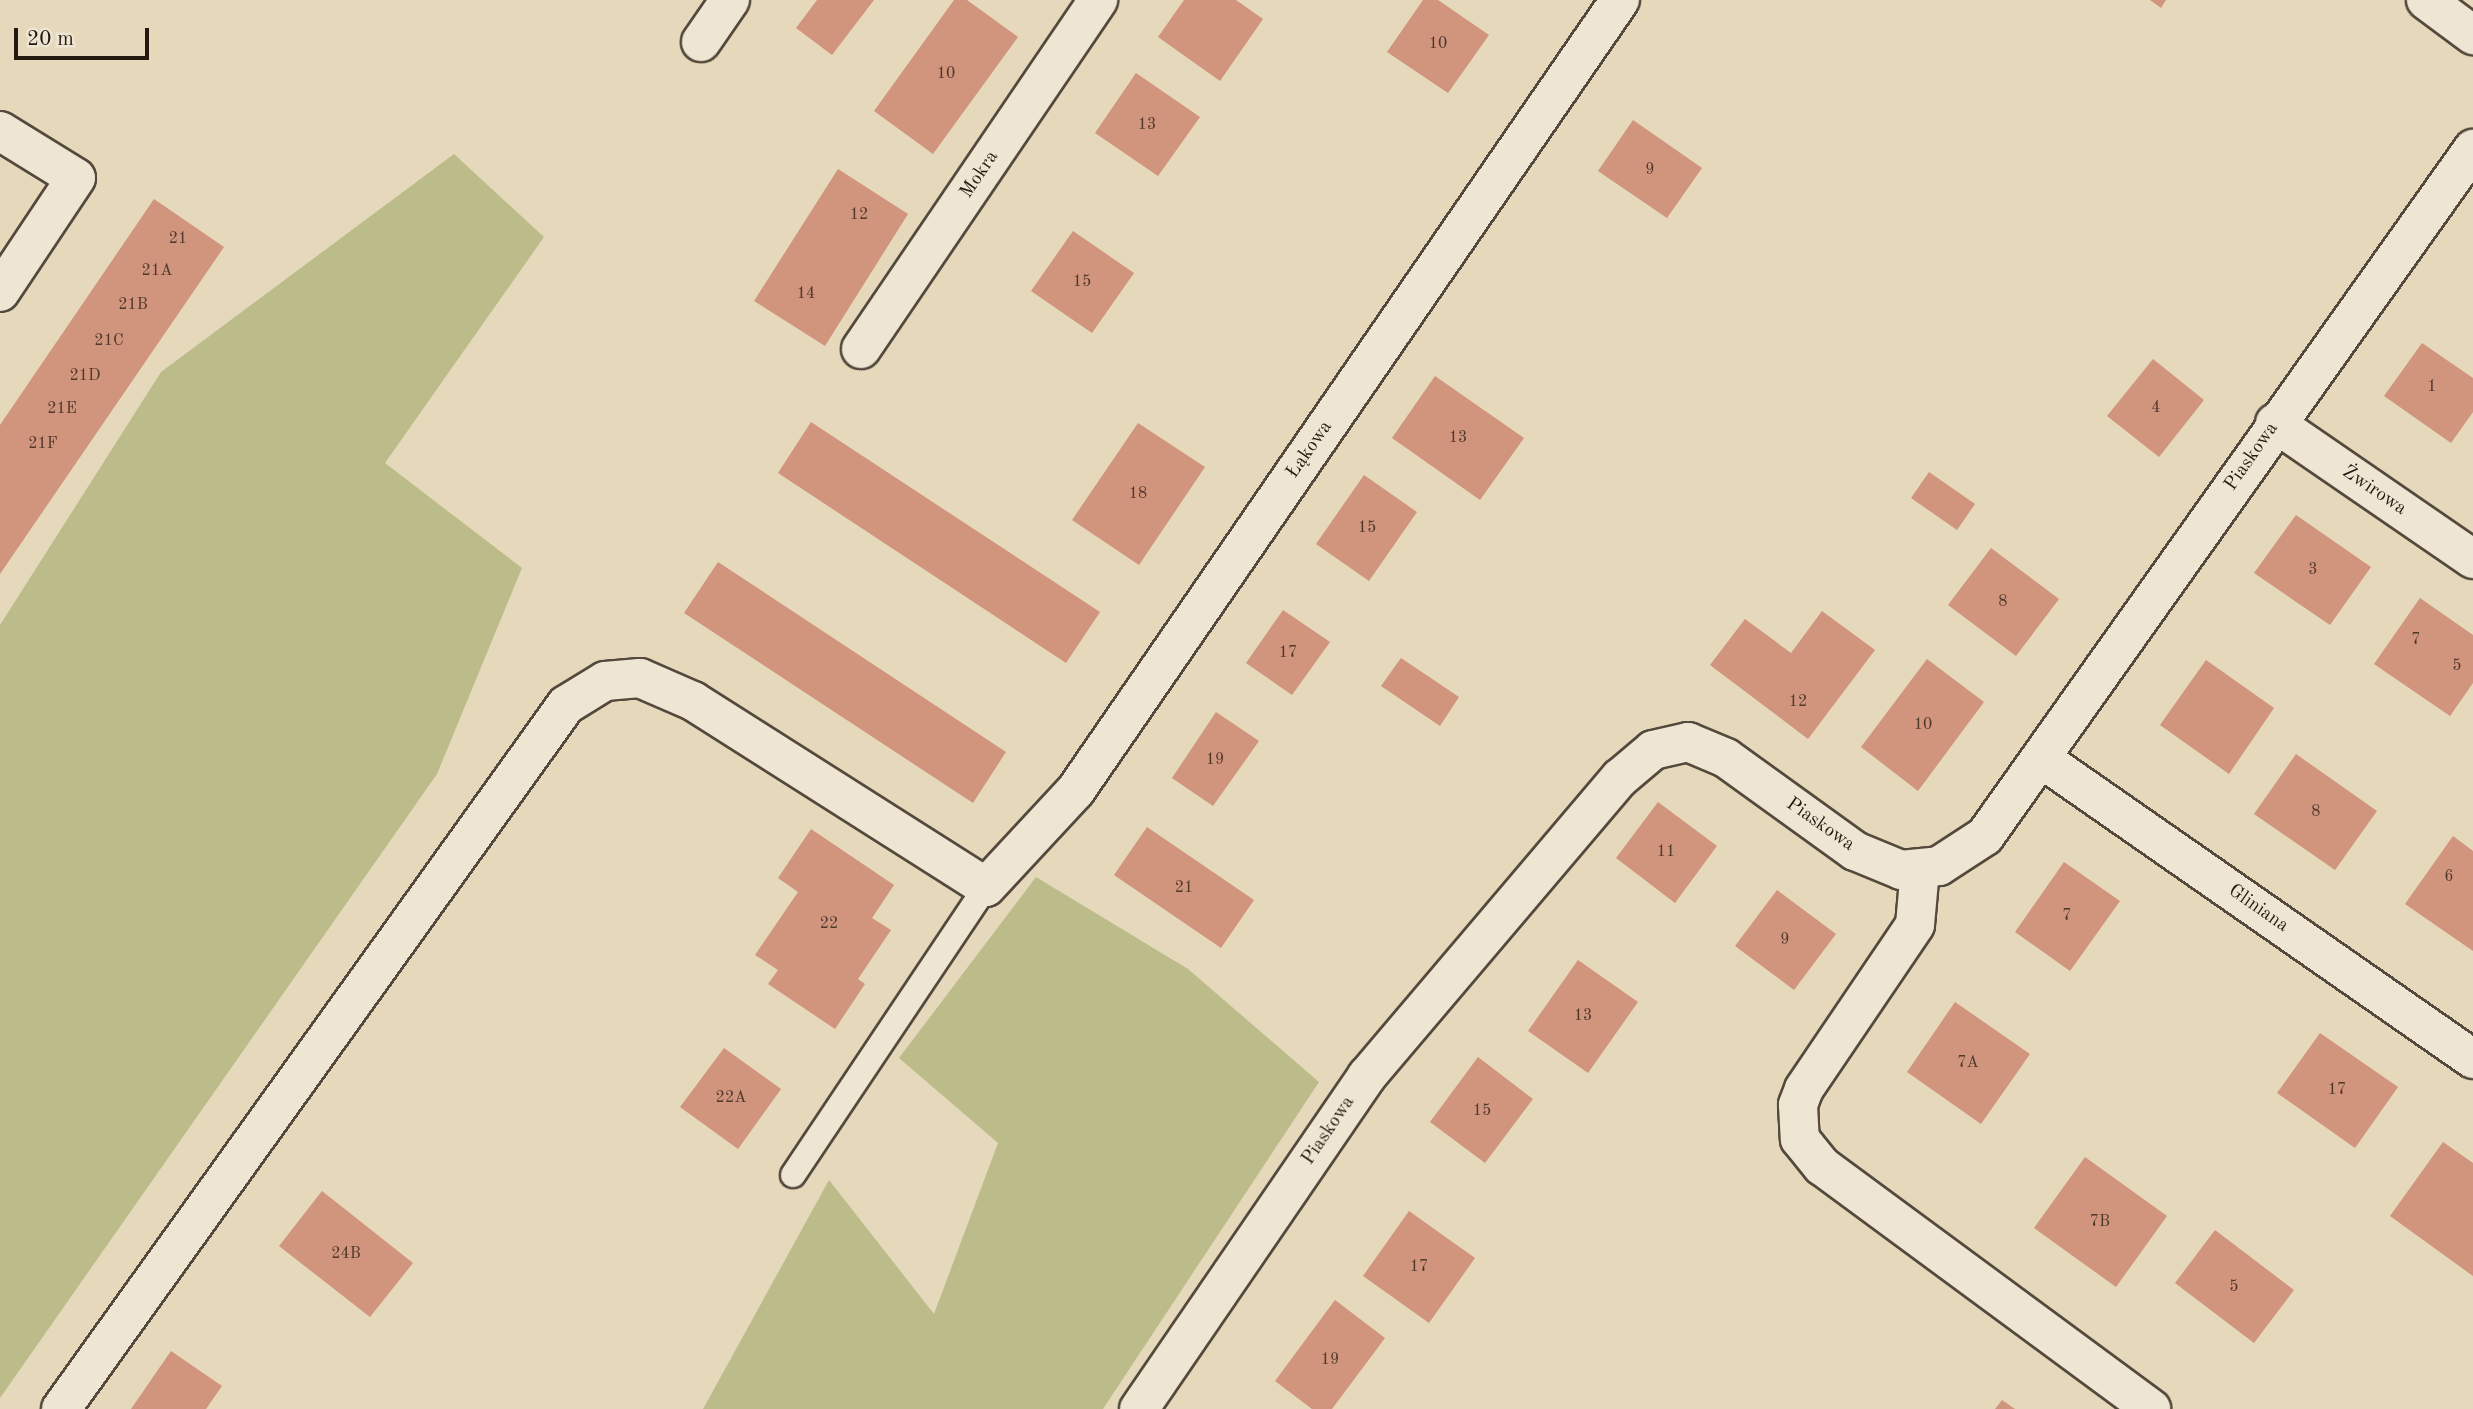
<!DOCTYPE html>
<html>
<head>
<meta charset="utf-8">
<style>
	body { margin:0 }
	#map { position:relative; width:2473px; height:1409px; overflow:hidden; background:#e5d8bb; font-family:"Old Standard TT",serif }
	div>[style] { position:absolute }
	.green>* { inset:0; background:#bcbc8b }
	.building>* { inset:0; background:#d1947c }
	.roads { filter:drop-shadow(2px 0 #54493c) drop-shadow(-2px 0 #54493c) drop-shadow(0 2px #54493c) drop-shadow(0 -2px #54493c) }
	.service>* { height:24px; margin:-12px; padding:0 12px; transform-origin:12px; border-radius:12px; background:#eee6d3 }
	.minor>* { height:38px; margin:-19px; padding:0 19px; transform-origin:19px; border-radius:19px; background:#eee6d3 }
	span { translate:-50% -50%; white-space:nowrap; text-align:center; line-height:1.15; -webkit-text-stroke:5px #eee6d3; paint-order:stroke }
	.number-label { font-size:16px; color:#4f382c }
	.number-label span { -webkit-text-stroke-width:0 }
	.street-label { font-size:19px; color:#241911 }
	.scale { position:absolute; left:14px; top:28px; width:135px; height:32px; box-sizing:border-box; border:4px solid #241911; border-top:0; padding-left:9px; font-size:21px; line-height:24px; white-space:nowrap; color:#241911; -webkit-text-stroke:5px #eee6d3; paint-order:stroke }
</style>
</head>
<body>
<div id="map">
	<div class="green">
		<div style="clip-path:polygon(454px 154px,544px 237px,385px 463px,522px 568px,437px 774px,0 1398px,0 625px,161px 372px)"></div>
		<div style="clip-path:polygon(1036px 877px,1188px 969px,1319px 1082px,1103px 1409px,703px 1409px,829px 1180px,934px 1314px,998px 1143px,899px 1058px)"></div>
	</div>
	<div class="building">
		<div style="clip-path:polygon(817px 0,874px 0,832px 55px,796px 28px)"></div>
		<div style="clip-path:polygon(954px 0,967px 0,1018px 37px,933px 154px,874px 111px)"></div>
		<div style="clip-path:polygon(1184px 0,1236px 0,1263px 19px,1220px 81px,1158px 37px)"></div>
		<div style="clip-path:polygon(1423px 0,1438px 0,1489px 35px,1448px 93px,1387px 52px)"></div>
		<div style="clip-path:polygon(2150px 0,2166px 0,2161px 8px)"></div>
		<div style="clip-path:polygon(1136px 73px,1200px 117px,1158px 176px,1095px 133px)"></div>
		<div style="clip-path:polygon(1633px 120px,1702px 168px,1667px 218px,1598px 171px)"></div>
		<div style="clip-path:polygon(838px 169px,908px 214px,825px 346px,754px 301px)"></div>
		<div style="clip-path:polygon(154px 199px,224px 247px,0 574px,0 425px)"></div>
		<div style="clip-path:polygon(1073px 231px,1134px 273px,1092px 333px,1031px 291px)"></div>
		<div style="clip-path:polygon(2422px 343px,2473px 378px,2473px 412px,2451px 443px,2384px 396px)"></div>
		<div style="clip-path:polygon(2153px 359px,2204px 400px,2159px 457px,2107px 416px)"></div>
		<div style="clip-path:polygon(1435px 376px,1524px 438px,1480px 500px,1392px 438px)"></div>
		<div style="clip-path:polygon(811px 422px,1100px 612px,1066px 663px,778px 473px)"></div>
		<div style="clip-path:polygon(1138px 423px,1205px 467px,1139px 565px,1072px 520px)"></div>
		<div style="clip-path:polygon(1929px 472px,1975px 504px,1957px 530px,1911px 498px)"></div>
		<div style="clip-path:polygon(1364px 475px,1417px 512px,1369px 581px,1316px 544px)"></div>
		<div style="clip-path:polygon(2296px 515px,2371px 567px,2330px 625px,2254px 573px)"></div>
		<div style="clip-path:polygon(1991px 548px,2059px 599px,2016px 656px,1948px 605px)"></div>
		<div style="clip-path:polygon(718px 562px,1006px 752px,973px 803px,684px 613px)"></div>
		<div style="clip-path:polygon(2420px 598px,2473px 635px,2473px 683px,2450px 716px,2374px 664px)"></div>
		<div style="clip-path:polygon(1283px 610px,1330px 642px,1292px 695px,1246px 663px)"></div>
		<div style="clip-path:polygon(1822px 611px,1875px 650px,1808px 739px,1710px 665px,1745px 619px,1791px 653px)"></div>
		<div style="clip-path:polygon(1401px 658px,1459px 697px,1440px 726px,1381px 686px)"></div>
		<div style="clip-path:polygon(1927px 659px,1984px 702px,1918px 791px,1861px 747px)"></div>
		<div style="clip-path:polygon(2206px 660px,2274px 708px,2229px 774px,2160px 725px)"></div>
		<div style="clip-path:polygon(1216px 712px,1259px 741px,1213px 806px,1172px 778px)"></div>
		<div style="clip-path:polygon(2296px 754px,2377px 811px,2335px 870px,2254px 814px)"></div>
		<div style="clip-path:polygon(1658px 802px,1717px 846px,1675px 903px,1616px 858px)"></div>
		<div style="clip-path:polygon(1147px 827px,1254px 900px,1221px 948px,1114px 875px)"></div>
		<div style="clip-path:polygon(811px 829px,894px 885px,872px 918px,891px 930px,858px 979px,865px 984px,835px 1029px,768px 984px,778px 970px,755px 955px,798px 892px,778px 878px)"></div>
		<div style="clip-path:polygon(2453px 836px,2473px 851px,2473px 951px,2405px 904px)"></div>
		<div style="clip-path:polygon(2064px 862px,2120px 901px,2070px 971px,2015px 932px)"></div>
		<div style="clip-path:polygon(1777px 890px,1836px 934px,1794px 990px,1735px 946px)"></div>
		<div style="clip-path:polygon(1578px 960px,1638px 1002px,1588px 1073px,1528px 1031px)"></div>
		<div style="clip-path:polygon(1955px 1002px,2030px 1054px,1981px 1124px,1907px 1072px)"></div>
		<div style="clip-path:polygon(2320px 1033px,2398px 1087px,2355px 1148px,2277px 1093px)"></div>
		<div style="clip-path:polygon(724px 1048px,781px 1089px,738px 1149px,680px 1107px)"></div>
		<div style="clip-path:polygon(1478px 1057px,1533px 1099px,1485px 1163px,1430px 1122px)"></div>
		<div style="clip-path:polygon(2443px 1142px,2473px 1163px,2473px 1276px,2390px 1216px)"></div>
		<div style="clip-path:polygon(2085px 1157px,2167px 1216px,2116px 1287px,2034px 1228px)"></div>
		<div style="clip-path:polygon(322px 1191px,413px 1263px,370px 1317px,279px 1246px)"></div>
		<div style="clip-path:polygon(1409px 1211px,1475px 1258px,1429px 1323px,1363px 1276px)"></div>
		<div style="clip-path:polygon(2215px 1230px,2294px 1290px,2254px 1343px,2175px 1283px)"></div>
		<div style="clip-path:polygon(1335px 1300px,1385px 1338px,1332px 1409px,1312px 1409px,1275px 1381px)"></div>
		<div style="clip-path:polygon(171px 1351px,222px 1386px,206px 1409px,131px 1409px)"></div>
		<div style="clip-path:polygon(2002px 1400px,2015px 1409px,1995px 1409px)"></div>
	</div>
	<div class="roads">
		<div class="service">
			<div style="left:793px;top:1175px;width:347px;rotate:-56.2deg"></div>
		</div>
		<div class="minor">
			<div style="left:2426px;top:0;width:59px;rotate:36.7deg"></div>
			<div style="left:701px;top:42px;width:51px;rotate:-55.4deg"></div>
			<div style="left:0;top:131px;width:89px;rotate:31.7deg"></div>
			<div style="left:76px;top:178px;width:137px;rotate:123.7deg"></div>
			<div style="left:861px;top:349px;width:422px;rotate:-55.8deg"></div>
			<div style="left:2275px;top:423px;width:240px;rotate:34.5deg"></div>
			<div style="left:2042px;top:759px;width:525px;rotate:34.84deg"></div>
			<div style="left:1920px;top:869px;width:56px;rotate:95.1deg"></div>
			<div style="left:1915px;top:925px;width:198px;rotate:124.1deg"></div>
			<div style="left:1804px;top:1089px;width:17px;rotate:111deg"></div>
			<div style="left:1798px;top:1105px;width:34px;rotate:87deg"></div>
			<div style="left:1800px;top:1139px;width:35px;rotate:51deg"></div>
			<div style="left:1822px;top:1166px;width:409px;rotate:36.4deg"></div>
			<div style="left:61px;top:1409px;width:866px;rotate:-54.35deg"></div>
			<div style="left:566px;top:705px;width:46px;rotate:-31.6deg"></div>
			<div style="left:605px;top:681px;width:35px;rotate:-5deg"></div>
			<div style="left:640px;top:678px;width:58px;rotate:23.5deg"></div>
			<div style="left:693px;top:701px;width:347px;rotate:32.4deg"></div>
			<div style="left:986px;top:887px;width:132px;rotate:-47.1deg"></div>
			<div style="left:1076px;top:790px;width:959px;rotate:-55.45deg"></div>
			<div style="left:1139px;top:1409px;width:404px;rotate:-55.6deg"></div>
			<div style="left:1367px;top:1076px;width:391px;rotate:-49.7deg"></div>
			<div style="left:1620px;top:778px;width:43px;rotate:-40.3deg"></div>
			<div style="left:1653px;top:750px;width:36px;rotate:-13deg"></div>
			<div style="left:1688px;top:742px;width:41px;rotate:22.8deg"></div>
			<div style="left:1726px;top:758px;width:159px;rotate:35.8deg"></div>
			<div style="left:1855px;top:851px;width:50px;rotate:22.4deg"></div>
			<div style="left:1901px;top:870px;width:38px;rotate:-6deg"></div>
			<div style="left:1939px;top:866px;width:55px;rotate:-33.1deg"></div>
			<div style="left:1985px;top:836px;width:843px;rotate:-54.61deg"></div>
		</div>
	</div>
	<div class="number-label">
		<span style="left:1438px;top:44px">10</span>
		<span style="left:946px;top:74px">10</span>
		<span style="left:1147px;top:125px">13</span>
		<span style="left:1650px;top:170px">9</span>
		<span style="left:859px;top:215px">12</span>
		<span style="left:178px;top:239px">21</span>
		<span style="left:157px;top:271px">21A</span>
		<span style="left:1082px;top:282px">15</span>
		<span style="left:806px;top:294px">14</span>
		<span style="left:133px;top:305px">21B</span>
		<span style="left:109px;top:341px">21C</span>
		<span style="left:85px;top:376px">21D</span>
		<span style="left:2432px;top:387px">1</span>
		<span style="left:2156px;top:408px">4</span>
		<span style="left:62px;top:409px">21E</span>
		<span style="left:1458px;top:438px">13</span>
		<span style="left:43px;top:444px">21F</span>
		<span style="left:1138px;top:494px">18</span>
		<span style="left:1367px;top:528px">15</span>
		<span style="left:2313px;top:570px">3</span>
		<span style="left:2003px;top:602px">8</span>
		<span style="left:2416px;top:640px">7</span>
		<span style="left:1288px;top:653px">17</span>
		<span style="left:2457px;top:666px">5</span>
		<span style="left:1798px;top:702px">12</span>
		<span style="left:1923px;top:725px">10</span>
		<span style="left:1215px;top:760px">19</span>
		<span style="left:2316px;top:812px">8</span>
		<span style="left:1666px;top:852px">11</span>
		<span style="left:2449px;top:877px">6</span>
		<span style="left:1184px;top:888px">21</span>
		<span style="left:2067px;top:916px">7</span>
		<span style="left:829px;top:924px">22</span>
		<span style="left:1785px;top:940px">9</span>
		<span style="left:1583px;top:1016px">13</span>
		<span style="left:1968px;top:1063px">7A</span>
		<span style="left:2337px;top:1090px">17</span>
		<span style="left:731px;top:1098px">22A</span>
		<span style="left:1482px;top:1111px">15</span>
		<span style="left:2100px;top:1222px">7B</span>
		<span style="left:346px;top:1254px">24B</span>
		<span style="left:1419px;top:1267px">17</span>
		<span style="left:2234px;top:1287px">5</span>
		<span style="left:1330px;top:1360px">19</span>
	</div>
	<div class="street-label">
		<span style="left:980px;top:175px;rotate:-56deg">Mokra</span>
		<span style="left:1310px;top:450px;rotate:-55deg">Łąkowa</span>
		<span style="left:2252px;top:457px;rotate:-55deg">Piaskowa</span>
		<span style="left:2374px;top:491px;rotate:34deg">Żwirowa</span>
		<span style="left:1820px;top:825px;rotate:35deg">Piaskowa</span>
		<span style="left:2258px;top:909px;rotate:35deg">Gliniana</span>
		<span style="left:1329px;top:1131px;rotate:-56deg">Piaskowa</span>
	</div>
	<div class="scale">20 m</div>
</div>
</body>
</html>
